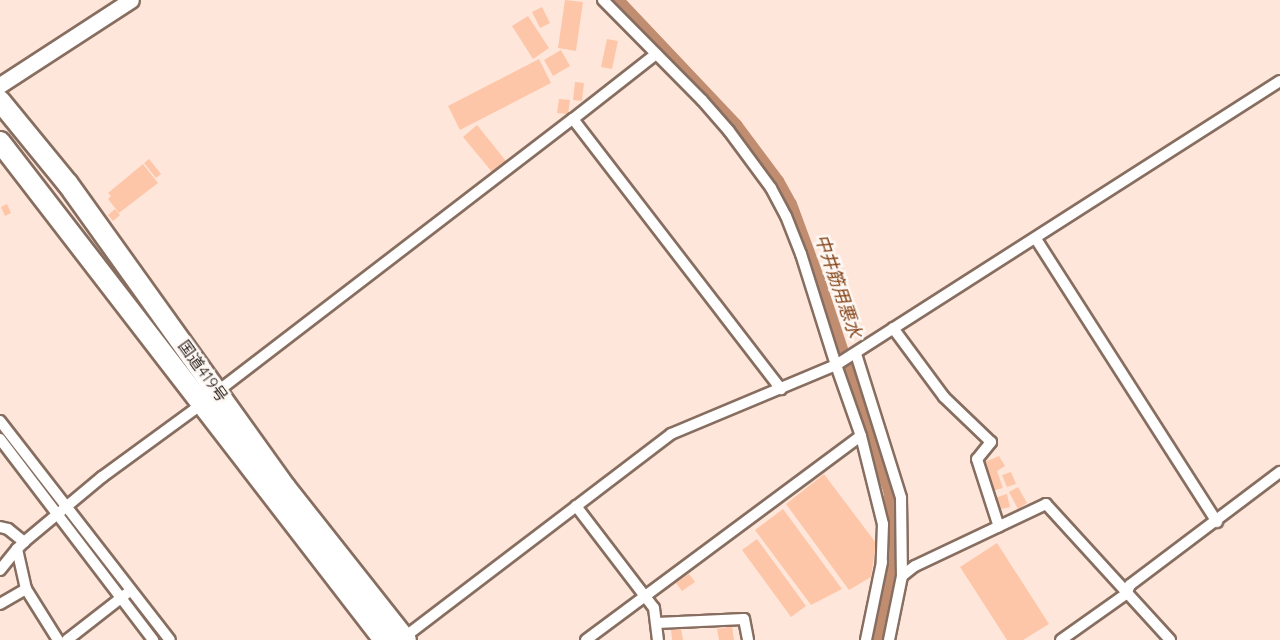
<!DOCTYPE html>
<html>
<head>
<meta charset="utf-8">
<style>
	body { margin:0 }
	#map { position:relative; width:1280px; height:640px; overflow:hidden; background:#fee7da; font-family:Quicksand,"Noto Sans JP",sans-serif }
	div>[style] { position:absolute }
	.stream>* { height:3px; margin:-1.5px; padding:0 1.5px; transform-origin:1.5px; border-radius:1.5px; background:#c18d70 }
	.canal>* { height:12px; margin:-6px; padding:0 6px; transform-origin:6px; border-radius:6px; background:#c18d70 }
	.building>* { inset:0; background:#fec6a8 }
	.roads { filter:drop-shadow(2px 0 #876e60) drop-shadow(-2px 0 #876e60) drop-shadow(0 2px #876e60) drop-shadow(0 -2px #876e60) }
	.street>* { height:10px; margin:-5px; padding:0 5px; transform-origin:5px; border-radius:5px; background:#fff }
	.secondary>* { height:15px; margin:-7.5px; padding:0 7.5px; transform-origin:7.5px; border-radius:7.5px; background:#fff }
	.highway>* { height:20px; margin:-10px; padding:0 10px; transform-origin:10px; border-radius:10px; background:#fff }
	span { translate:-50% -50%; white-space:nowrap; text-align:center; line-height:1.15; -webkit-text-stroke:5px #fef8f5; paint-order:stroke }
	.street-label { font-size:16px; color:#322822 }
	.water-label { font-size:18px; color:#854317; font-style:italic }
</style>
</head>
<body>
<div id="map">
	<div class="stream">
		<div style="left:127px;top:598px;width:53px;rotate:51.8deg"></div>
	</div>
	<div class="canal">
		<div style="left:618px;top:0;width:173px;rotate:46.6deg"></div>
		<div style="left:737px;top:126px;width:69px;rotate:53.3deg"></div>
		<div style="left:778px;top:181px;width:26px;rotate:61deg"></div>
		<div style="left:791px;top:204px;width:81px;rotate:69.8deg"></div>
		<div style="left:819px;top:280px;width:221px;rotate:71.6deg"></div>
		<div style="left:889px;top:490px;width:34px;rotate:82deg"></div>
		<div style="left:894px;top:524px;width:31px;rotate:92deg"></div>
		<div style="left:893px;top:555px;width:86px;rotate:100.7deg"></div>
	</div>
	<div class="building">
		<div style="clip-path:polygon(565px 0,583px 2px,576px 51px,558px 48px)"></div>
		<div style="clip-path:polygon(542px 7px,550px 23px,540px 28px,532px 12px)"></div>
		<div style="clip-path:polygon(528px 16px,549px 48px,533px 59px,512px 26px)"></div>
		<div style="clip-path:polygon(607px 39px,618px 41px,612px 69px,601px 67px)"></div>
		<div style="clip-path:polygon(561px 50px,570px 66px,553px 76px,544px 60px)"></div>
		<div style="clip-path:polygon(539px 59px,551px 83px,460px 130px,448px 106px)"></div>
		<div style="clip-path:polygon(575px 82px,584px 83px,582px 101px,573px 100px)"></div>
		<div style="clip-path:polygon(559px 99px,570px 100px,568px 114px,557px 113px)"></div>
		<div style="clip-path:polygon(477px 125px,506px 161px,492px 172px,463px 137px)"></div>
		<div style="clip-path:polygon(149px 159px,161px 174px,156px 178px,144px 163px)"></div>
		<div style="clip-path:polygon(143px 164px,158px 183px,119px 213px,108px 199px,111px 196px,108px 193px)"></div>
		<div style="clip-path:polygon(7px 204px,11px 213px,5px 216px,1px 207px)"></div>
		<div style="clip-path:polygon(115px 209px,120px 215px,113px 221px,108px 215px)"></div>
		<div style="clip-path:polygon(999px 456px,1005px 466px,997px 471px,1003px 488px,992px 491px,982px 463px)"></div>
		<div style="clip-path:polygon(1011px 472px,1016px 484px,1007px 487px,1002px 475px)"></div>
		<div style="clip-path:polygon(824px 474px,876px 543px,871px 577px,849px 590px,786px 504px)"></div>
		<div style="clip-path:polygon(1018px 487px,1027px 503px,1018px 509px,1009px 492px)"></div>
		<div style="clip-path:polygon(1007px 494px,1010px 507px,997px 510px,994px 498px)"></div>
		<div style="clip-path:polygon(783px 509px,842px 589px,811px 605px,755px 530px)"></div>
		<div style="clip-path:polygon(757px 539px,806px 606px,791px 617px,742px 550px)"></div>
		<div style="clip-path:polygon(997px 543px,1049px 624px,1023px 640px,1007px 640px,960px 567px)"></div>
		<div style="clip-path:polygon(689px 574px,695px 582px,682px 591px,676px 583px)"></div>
		<div style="clip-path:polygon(732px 626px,734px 640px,719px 640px,717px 629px)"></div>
		<div style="clip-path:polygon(681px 629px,683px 640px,672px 640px,671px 630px)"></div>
	</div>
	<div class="roads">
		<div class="street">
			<div style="left:603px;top:0;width:141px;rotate:45.3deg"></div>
			<div style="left:702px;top:100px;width:41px;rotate:48.9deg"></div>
			<div style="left:729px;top:131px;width:71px;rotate:53.6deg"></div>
			<div style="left:771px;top:188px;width:32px;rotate:62deg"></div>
			<div style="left:786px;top:216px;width:41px;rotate:68.5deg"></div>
			<div style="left:801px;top:254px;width:116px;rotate:72.5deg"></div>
			<div style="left:836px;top:365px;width:527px;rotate:-32.6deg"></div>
			<div style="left:656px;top:54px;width:105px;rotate:141.9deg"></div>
			<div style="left:573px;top:119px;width:341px;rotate:52.4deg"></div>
			<div style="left:1036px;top:239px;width:336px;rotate:57.4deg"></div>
			<div style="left:893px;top:328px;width:86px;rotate:53.5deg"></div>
			<div style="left:944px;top:397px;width:65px;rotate:43.8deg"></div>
			<div style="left:991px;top:442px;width:22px;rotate:129deg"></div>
			<div style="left:977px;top:459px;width:71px;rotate:72.1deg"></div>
			<div style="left:856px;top:354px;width:151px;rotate:72.6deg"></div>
			<div style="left:901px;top:498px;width:78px;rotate:89.3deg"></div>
			<div style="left:218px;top:391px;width:447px;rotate:-37.5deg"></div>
			<div style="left:0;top:421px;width:277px;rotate:52.2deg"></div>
			<div style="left:0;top:439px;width:253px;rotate:52.7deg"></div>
			<div style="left:576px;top:506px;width:128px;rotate:52.6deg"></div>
			<div style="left:654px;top:608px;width:32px;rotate:83deg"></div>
			<div style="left:0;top:527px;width:8px;rotate:14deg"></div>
			<div style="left:8px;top:529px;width:21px;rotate:39deg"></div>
			<div style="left:0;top:570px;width:27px;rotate:-51deg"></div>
			<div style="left:26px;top:589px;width:41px;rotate:-102.7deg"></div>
			<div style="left:17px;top:549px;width:10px;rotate:-45deg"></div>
			<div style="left:24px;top:542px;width:102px;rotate:-39.8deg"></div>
			<div style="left:102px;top:477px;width:125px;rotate:-36.2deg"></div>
			<div style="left:0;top:604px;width:30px;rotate:-30deg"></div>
			<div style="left:26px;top:589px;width:60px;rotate:57.9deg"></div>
			<div style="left:657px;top:623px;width:87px;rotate:-2.6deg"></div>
			<div style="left:744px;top:619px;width:21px;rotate:79deg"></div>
			<div style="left:402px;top:639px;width:338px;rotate:-37.3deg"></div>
			<div style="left:671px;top:434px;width:179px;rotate:-22.7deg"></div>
			<div style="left:836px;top:365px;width:75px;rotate:70.6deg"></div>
			<div style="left:861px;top:436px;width:91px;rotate:76deg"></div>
			<div style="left:883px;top:524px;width:38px;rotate:92deg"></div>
			<div style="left:882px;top:562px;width:80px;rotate:101.6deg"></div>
			<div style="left:67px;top:640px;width:75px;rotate:-37.9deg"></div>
			<div style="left:586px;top:640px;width:342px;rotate:-36.6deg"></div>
			<div style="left:889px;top:640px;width:65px;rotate:-78.5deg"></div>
			<div style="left:902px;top:576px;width:16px;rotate:-38deg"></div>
			<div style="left:915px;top:566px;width:145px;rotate:-25.3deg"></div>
			<div style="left:1046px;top:504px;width:184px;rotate:47.6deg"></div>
			<div style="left:1061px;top:640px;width:80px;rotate:-35.3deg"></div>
			<div style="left:1126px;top:594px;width:10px;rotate:-66deg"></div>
			<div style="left:1130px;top:585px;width:188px;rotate:-37deg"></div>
		</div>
		<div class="secondary">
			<div style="left:0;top:85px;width:156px;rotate:-33deg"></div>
		</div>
		<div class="highway">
			<div style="left:0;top:101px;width:107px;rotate:50.7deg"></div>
			<div style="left:68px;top:184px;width:373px;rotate:54.4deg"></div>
			<div style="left:285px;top:487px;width:195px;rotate:51.7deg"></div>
			<div style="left:0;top:142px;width:629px;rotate:52.36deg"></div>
		</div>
	</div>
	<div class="street-label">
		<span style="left:203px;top:371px;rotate:54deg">国道419号</span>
	</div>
	<div class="water-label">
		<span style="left:838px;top:286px;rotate:71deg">中井筋用悪水</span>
	</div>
</div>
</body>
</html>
